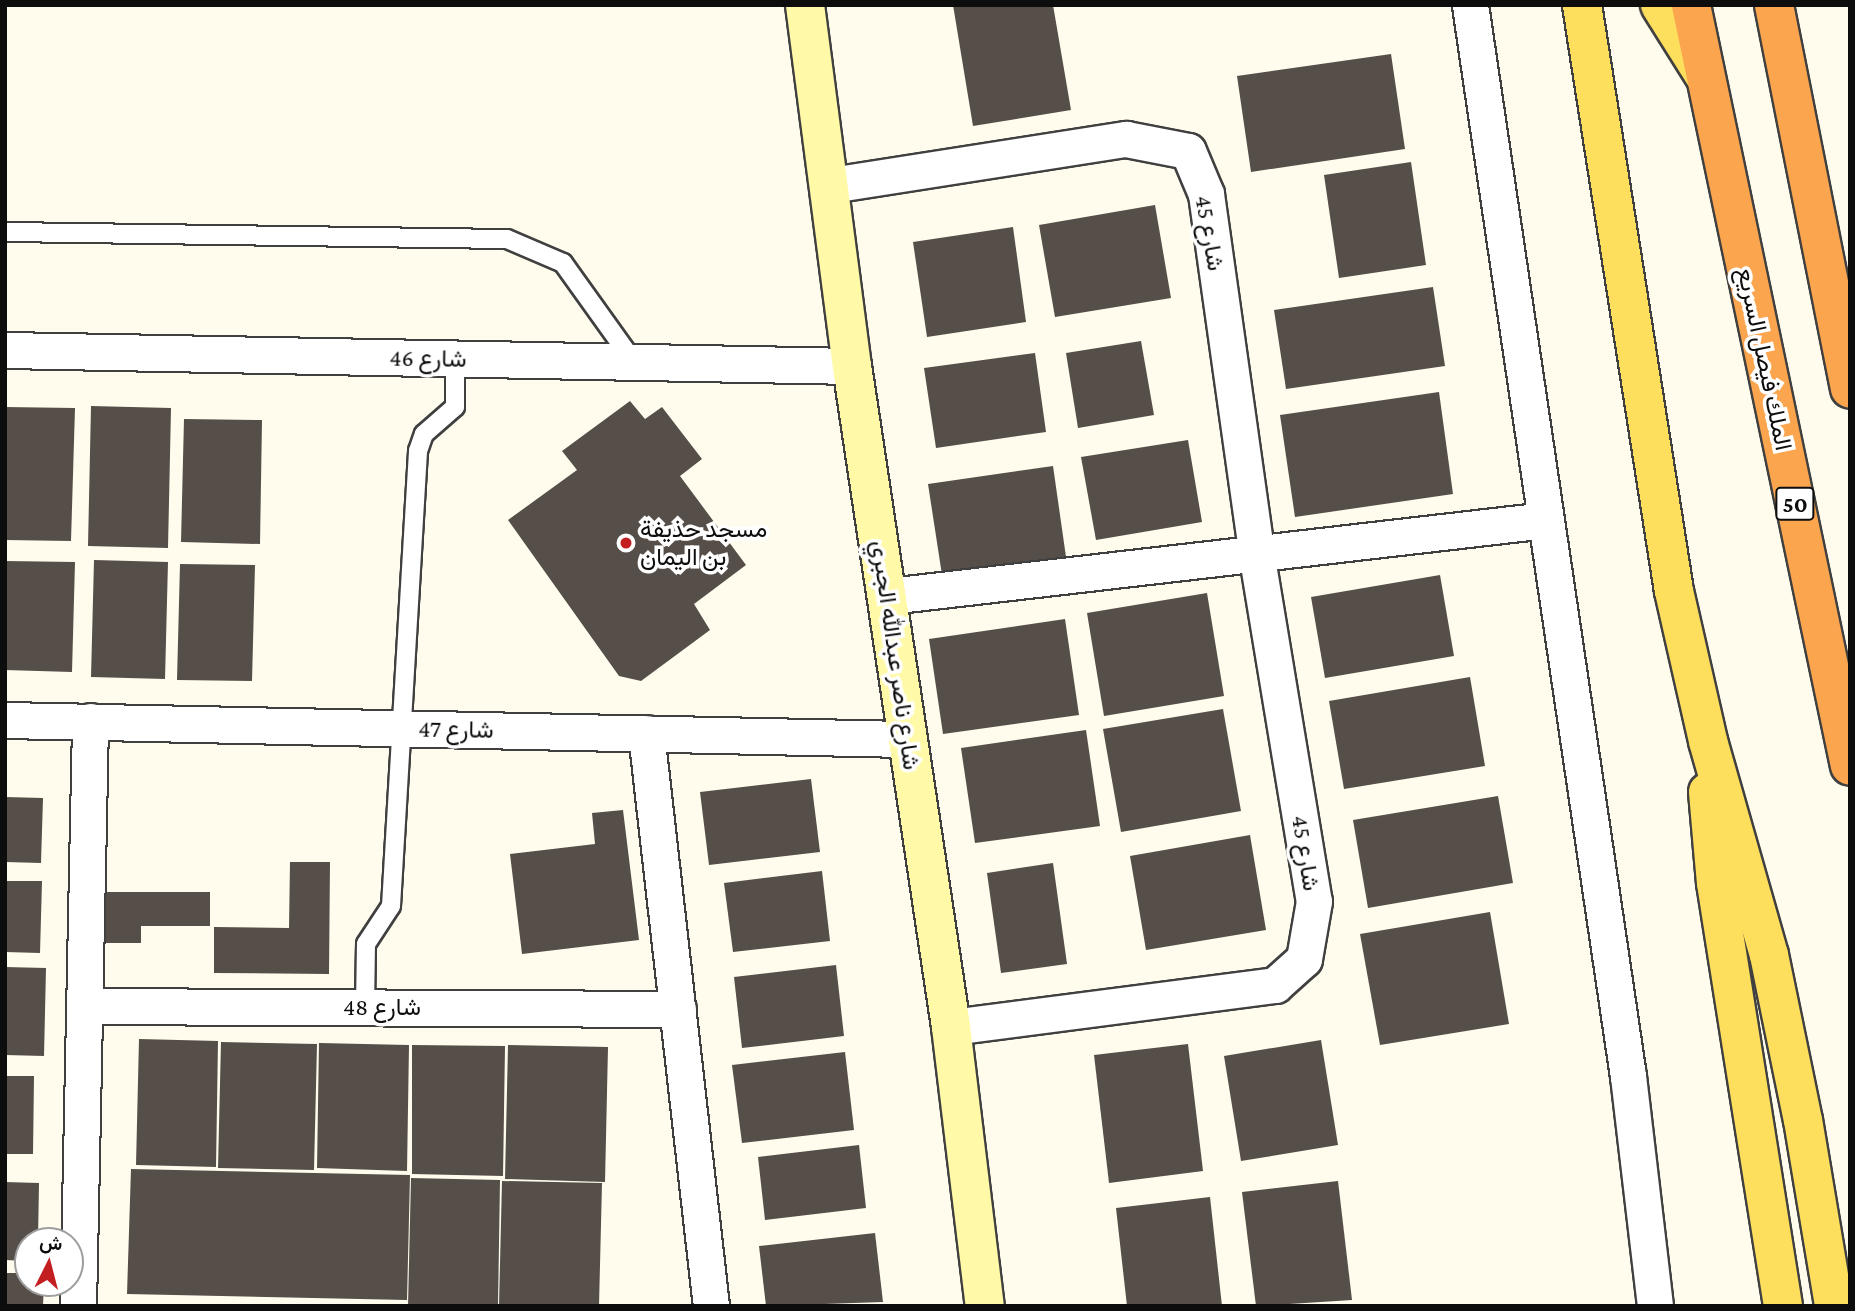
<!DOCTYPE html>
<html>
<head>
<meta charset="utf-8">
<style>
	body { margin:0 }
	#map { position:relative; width:1855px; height:1311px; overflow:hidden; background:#fffced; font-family:"Crimson Pro",Vazirmatn,serif }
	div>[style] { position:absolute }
	.building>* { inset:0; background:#564e49 }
	.roads { filter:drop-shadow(2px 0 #404040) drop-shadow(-2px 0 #404040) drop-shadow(0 2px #404040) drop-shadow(0 -2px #404040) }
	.lane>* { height:18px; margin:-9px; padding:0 9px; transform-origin:9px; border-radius:9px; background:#fff }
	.street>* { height:35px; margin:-17.5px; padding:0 17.5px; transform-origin:17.5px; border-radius:17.5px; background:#fff }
	.secondary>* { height:38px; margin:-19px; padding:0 19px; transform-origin:19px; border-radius:19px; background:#fff9a8 }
	.primary>* { height:38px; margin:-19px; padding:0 19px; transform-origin:19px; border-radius:19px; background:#fede5d }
	.highway>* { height:38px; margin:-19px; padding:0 19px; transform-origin:19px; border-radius:19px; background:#fba54f }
	.dots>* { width:19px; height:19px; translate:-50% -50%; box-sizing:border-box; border:4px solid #fff; border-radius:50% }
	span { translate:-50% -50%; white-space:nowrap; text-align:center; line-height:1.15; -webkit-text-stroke:7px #fff; paint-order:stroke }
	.shield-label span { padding:2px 5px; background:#fff; border:2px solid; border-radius:5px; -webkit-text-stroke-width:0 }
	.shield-label { font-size:23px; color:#0d0d0d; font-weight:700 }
	.street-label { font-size:24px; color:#0d0d0d }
	.poi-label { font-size:24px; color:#0d0d0d }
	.left { translate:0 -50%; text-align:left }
	.frame { position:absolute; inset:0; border:7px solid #0d0d0d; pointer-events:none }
	.north { position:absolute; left:14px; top:1227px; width:70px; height:70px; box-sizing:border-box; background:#fff; border:2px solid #9e9e9e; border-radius:50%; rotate:6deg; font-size:19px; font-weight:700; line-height:28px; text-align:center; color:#0d0d0d }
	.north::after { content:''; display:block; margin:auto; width:24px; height:32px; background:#c31f20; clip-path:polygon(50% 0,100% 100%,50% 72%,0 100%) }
</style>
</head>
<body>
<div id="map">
	<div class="building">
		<div style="clip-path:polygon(953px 5px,1053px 5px,1071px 110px,973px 126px)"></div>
		<div style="clip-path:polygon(1391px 54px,1405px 149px,1251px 172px,1237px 76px)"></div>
		<div style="clip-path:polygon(1411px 162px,1426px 265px,1339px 278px,1324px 175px)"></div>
		<div style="clip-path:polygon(1155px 205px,1171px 298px,1055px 317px,1039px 225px)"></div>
		<div style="clip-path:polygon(1013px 227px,1026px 322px,927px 337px,913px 242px)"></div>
		<div style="clip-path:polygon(1433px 287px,1445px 366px,1286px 389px,1274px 310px)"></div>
		<div style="clip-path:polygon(1141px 341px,1154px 415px,1078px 428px,1066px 353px)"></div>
		<div style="clip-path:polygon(1035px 353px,1046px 432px,936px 448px,924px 368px)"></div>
		<div style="clip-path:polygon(1439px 392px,1453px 494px,1295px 517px,1280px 415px)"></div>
		<div style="clip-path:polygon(630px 401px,645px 419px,662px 407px,702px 459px,680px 476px,746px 565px,694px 604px,710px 630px,641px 681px,619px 676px,508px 520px,577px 470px,562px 451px)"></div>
		<div style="clip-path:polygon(91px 406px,171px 408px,168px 548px,88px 546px)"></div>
		<div style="clip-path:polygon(5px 407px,75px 408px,71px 541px,5px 540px)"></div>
		<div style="clip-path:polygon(184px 419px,262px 420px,260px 544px,181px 542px)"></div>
		<div style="clip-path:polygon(1188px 440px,1202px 522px,1096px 540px,1081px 457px)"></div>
		<div style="clip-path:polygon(1053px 466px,1066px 557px,942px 575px,928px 484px)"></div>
		<div style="clip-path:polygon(94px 560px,168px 562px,165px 679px,91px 677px)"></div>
		<div style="clip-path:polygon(5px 561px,75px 562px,72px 672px,5px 670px)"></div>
		<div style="clip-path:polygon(180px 564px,255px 565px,252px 681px,177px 680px)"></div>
		<div style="clip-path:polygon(1440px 575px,1454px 656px,1325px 678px,1311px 597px)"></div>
		<div style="clip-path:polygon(1207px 593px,1224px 696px,1104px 716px,1087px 613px)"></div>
		<div style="clip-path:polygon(1065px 619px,1079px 715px,943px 734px,929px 639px)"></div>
		<div style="clip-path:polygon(1470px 677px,1485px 766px,1344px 789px,1329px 701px)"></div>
		<div style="clip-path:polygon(1223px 709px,1241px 811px,1121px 832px,1103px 729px)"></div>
		<div style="clip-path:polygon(1086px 730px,1100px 826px,975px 843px,961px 748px)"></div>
		<div style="clip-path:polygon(811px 779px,820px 852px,709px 865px,700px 792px)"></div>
		<div style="clip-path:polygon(1498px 796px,1513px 883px,1368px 908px,1353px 820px)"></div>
		<div style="clip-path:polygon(5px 797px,43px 798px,41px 863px,5px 862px)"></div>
		<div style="clip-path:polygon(623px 810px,639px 940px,522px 954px,510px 854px,595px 844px,592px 813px)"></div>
		<div style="clip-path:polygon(1250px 835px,1266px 930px,1146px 950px,1130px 856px)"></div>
		<div style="clip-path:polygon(290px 862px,330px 862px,329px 974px,214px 973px,214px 927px,289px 928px)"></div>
		<div style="clip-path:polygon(1053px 863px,1067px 964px,1001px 973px,987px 873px)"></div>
		<div style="clip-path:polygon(822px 871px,830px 941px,733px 952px,724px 883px)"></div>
		<div style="clip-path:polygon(5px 881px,42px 881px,40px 953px,5px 952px)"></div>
		<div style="clip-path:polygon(101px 892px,210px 892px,210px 926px,141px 926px,141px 943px,101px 943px)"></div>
		<div style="clip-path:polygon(1490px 912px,1509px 1024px,1380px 1045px,1360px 934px)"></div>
		<div style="clip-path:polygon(836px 965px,844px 1036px,742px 1048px,734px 977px)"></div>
		<div style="clip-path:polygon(5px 967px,46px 968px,44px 1056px,5px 1055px)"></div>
		<div style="clip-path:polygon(139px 1039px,218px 1041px,216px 1167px,136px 1165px)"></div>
		<div style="clip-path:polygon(1321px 1040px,1338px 1145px,1241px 1161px,1224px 1056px)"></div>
		<div style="clip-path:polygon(221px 1042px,317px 1044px,314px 1170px,218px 1168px)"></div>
		<div style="clip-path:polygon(319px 1043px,409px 1045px,407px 1171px,317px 1168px)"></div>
		<div style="clip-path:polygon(1188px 1044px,1203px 1171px,1109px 1183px,1094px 1055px)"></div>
		<div style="clip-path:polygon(412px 1045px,505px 1046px,503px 1176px,412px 1174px)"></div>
		<div style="clip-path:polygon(508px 1045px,608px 1047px,605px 1182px,505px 1179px)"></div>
		<div style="clip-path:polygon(845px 1052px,854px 1130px,742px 1143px,732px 1065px)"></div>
		<div style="clip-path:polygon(5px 1076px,34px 1076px,33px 1154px,5px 1154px)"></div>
		<div style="clip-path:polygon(859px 1145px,866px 1208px,765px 1220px,758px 1157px)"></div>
		<div style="clip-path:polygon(131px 1169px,410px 1175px,407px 1300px,127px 1294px)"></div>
		<div style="clip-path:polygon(411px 1178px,500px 1180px,498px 1306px,408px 1306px)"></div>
		<div style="clip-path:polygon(502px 1181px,602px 1183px,599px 1306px,499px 1306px)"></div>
		<div style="clip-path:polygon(1338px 1181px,1352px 1300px,1256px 1306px,1242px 1192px)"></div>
		<div style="clip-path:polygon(5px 1182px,39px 1183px,38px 1241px,28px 1241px,28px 1261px,5px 1260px)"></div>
		<div style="clip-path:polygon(1210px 1197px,1222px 1306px,1127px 1306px,1116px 1208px)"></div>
		<div style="clip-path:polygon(875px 1233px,883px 1302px,766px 1306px,759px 1246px)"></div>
		<div style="clip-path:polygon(5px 1273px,28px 1273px,28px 1283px,44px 1283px,43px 1306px,5px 1306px)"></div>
	</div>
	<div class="roads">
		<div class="lane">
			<div style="left:5px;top:232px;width:502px;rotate:0.8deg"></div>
			<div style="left:507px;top:239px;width:61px;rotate:23.2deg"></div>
			<div style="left:563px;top:263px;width:122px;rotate:54.4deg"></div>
			<div style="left:365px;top:1007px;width:63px;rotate:-89.1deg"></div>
			<div style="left:366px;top:944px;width:45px;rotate:-56.7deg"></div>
			<div style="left:391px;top:906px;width:456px;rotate:-86.6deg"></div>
			<div style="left:418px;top:451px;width:18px;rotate:-71deg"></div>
			<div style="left:424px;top:434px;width:41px;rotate:-41.1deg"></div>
			<div style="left:455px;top:407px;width:49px;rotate:-90deg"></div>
		</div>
		<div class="street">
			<div style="left:1470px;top:5px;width:1083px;rotate:81.61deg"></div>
			<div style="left:1628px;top:1076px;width:232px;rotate:83.3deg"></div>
			<div style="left:831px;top:185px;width:299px;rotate:-8.9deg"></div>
			<div style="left:1126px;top:139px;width:63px;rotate:11deg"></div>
			<div style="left:1188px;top:151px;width:47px;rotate:67.3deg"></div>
			<div style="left:1206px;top:194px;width:361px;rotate:82deg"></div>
			<div style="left:1256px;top:552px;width:354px;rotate:80.6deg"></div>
			<div style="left:1314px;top:901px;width:59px;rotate:99.8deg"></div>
			<div style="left:1304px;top:959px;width:39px;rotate:138deg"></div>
			<div style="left:1275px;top:985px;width:327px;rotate:172.6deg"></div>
			<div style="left:5px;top:350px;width:847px;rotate:1.08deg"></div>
			<div style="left:889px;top:596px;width:661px;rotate:-6.6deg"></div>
			<div style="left:5px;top:720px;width:902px;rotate:1.21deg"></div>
			<div style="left:646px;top:733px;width:577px;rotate:83.53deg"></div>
			<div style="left:86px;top:1006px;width:592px;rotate:0.29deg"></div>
			<div style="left:78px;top:1306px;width:585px;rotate:-88.82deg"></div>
		</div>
		<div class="secondary">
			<div style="left:805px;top:5px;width:364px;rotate:82.6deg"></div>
			<div style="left:852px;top:366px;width:668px;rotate:81.48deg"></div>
			<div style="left:951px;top:1027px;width:281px;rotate:83.1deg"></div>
		</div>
		<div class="primary">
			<div style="left:1582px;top:5px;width:593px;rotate:81.08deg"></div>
			<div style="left:1674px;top:591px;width:154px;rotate:77.2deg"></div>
			<div style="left:1708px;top:741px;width:223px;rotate:74.1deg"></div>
			<div style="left:1769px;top:955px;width:168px;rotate:78.4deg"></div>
			<div style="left:1803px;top:1120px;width:189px;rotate:80.5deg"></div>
			<div style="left:1660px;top:5px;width:83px;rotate:57.8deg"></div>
			<div style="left:1708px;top:792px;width:91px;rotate:85deg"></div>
			<div style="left:1716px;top:883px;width:428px;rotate:81deg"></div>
		</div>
		<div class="highway">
			<div style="left:1691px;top:5px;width:777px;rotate:78.2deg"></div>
			<div style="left:1774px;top:5px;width:391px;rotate:78.8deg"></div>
		</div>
	</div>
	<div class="dots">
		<div style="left:626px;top:543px;background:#c31f20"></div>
	</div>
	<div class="shield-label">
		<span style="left:1795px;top:504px">50</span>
	</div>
	<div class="street-label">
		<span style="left:1210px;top:233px;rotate:80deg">شارع 45</span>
		<span style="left:428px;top:358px;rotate:1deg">شارع 46</span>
		<span style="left:1765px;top:359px;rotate:78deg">الملك فيصل السريع</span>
		<span style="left:896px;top:655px;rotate:82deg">شارع ناصر عبدالله الجبري</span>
		<span style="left:456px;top:729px;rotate:1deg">شارع 47</span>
		<span style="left:1306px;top:853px;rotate:81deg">شارع 45</span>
		<span style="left:382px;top:1007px">شارع 48</span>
	</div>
	<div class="poi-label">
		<span class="left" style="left:640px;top:543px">مسجد حذيفة<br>بن اليمان</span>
	</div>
	<div class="frame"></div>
	<div class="north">ش</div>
</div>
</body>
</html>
